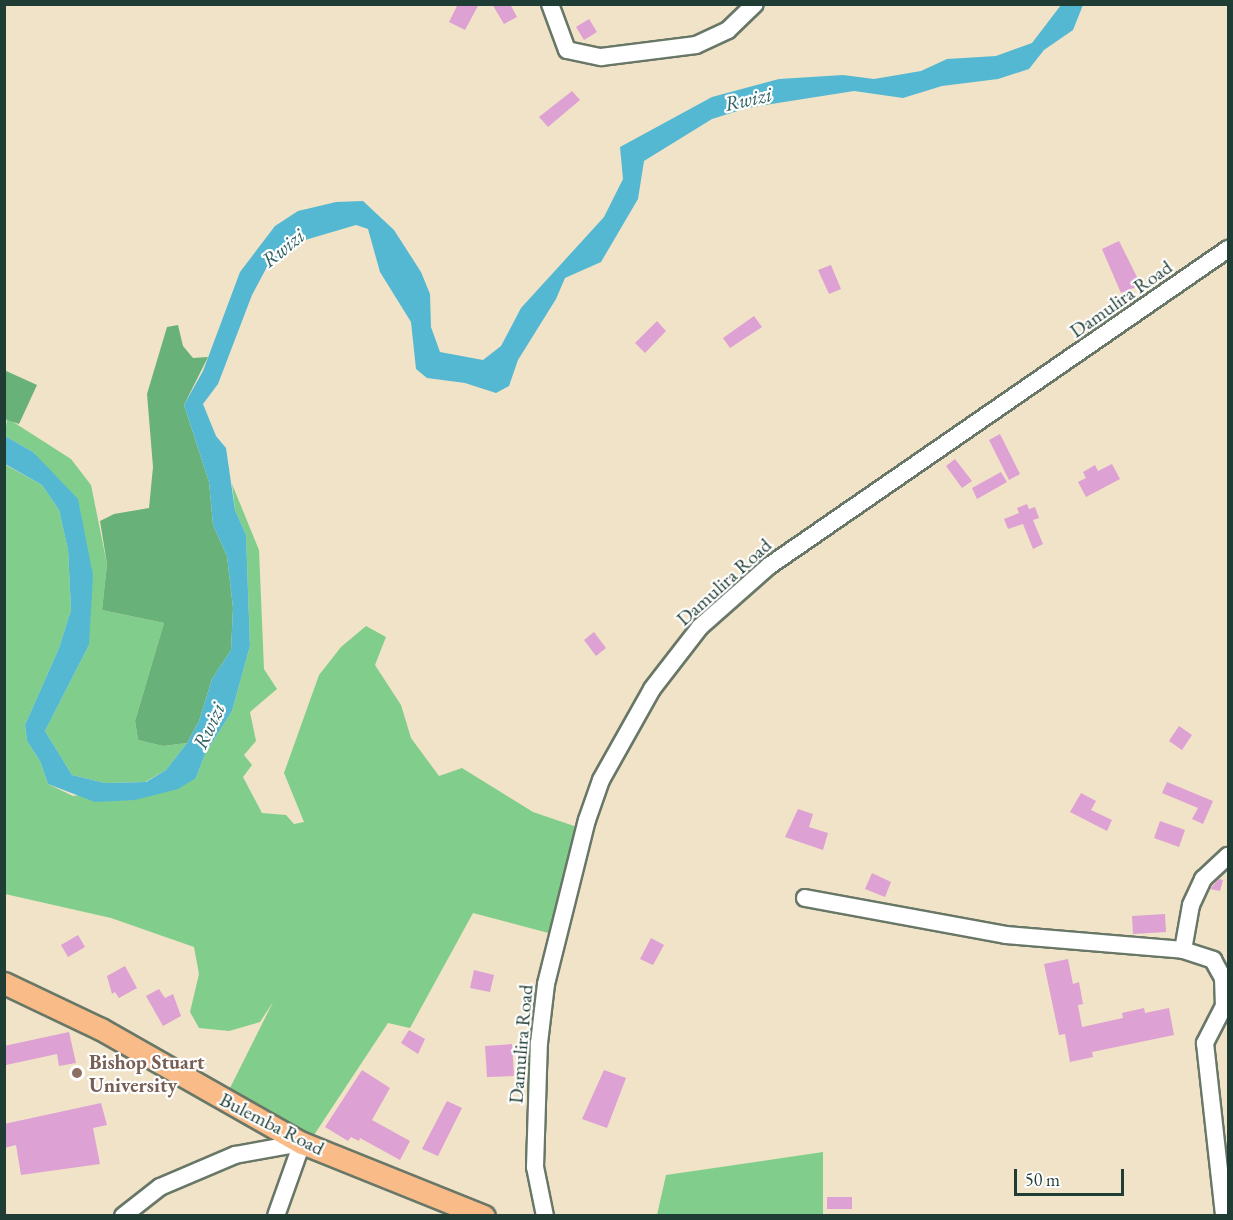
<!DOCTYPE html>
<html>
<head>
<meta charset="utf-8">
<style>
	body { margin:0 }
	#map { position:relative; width:1233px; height:1220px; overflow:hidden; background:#f1e3c7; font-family:"EB Garamond",serif }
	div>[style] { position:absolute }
	.green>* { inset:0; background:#81ce8c }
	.forest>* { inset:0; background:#68b178 }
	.water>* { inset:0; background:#54b8d3 }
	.building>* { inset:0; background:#dda1d3 }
	.roads { filter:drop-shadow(2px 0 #687767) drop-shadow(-2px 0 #687767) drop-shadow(0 2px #687767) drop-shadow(0 -2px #687767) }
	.minor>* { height:16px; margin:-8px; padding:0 8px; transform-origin:8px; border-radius:8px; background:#fff }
	.major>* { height:21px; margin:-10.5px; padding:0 10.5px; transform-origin:10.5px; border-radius:10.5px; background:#f9bc89 }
	.dots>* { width:16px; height:16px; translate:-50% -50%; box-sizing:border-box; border:3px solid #fff; border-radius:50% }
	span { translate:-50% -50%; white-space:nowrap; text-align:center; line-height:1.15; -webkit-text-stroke:4.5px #fff; paint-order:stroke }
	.street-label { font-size:20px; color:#1f3d34 }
	.education-label { font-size:20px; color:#785e54; font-weight:700 }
	.left { translate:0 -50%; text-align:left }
	.water-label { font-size:21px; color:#2f6264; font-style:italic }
	.frame { position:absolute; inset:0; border:6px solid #1f3d34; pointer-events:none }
	.scale { position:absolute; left:1014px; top:1169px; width:110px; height:27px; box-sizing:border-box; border:3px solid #1f3d34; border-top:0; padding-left:8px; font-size:18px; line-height:21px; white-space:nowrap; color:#1f3d34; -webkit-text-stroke:4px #fff; paint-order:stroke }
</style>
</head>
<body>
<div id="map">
	<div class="green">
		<div style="clip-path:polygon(7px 418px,71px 459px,91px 485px,107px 564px,102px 610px,164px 623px,135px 721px,138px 740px,163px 746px,187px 743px,166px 770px,145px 782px,105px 783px,72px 775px,45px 731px,89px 645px,52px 475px,33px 452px,5px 436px)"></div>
		<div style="clip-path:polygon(4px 464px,42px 485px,59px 510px,68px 549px,71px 610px,59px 648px,25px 725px,27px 741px,40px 761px,48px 784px,73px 796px,196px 778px,205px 754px,232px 711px,250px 646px,246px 535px,235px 510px,232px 484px,259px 550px,264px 669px,277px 689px,250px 712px,256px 741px,244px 755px,252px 765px,243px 777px,262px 813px,286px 815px,294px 824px,304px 822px,284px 773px,319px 675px,341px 647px,366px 626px,386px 637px,375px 665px,401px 705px,411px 738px,439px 776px,462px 768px,533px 812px,580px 828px,556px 935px,473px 913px,410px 1028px,388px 1023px,312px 1138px,226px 1096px,273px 1002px,260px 1022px,229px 1031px,199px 1028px,190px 1012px,199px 974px,194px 947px,111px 918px,5px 894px)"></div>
		<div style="clip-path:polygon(823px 1152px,823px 1215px,657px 1215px,666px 1175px)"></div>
	</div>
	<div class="forest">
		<div style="clip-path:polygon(178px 325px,183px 346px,193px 358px,208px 357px,184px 405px,209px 482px,213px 525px,227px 556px,233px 608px,231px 650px,212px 679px,199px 721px,187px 743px,163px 746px,138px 740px,135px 721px,164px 623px,102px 610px,107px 564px,100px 521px,114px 514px,149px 508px,153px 467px,147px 394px,167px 327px)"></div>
		<div style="clip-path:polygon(4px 370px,37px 385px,19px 424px,5px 419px)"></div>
	</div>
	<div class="water">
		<div style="clip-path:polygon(1061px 5px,1083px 5px,1073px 30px,1044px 50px,1029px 69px,998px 79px,942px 86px,903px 98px,854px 91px,747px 108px,712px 119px,644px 161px,638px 199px,601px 262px,565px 278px,556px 299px,518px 360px,509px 386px,496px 393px,465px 383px,427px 378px,416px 369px,411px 322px,380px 272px,368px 229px,356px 225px,295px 243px,268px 265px,252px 295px,218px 384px,203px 404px,216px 436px,226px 448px,235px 510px,246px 535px,250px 646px,232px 711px,205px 754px,196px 778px,178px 789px,135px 800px,95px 802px,48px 784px,40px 761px,27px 741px,25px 725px,59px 648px,71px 610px,68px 549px,59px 510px,42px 485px,5px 464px,5px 436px,33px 452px,78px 499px,93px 575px,89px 645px,45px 731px,72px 775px,105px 783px,146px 782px,166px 770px,187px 743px,199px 721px,212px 679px,231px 650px,233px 608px,227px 556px,213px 525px,209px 482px,184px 405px,203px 371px,240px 272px,275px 226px,298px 211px,336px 202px,363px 201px,394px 230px,421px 272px,430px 294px,431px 327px,440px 352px,483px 360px,501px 346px,521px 308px,604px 217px,623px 179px,620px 147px,712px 97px,779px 79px,843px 75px,874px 79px,921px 71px,947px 59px,996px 56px,1032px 43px)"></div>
	</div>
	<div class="building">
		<div style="clip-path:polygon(458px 4px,479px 4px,465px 30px,449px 22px)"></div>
		<div style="clip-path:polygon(492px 4px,510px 4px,517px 17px,504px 24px)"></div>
		<div style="clip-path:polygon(589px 19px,597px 32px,584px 40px,576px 27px)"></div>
		<div style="clip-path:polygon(572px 91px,580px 100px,548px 127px,539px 117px)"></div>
		<div style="clip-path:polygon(1119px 241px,1141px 285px,1121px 293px,1102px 249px)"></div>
		<div style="clip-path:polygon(831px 265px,841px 289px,829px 294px,818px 270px)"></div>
		<div style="clip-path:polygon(754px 316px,762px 327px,730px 348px,723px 338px)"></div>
		<div style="clip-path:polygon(657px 321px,666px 331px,645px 353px,635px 343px)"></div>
		<div style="clip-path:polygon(1000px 434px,1020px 474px,1009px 480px,989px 440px)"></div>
		<div style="clip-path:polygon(955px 459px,972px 481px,962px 488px,946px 466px)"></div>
		<div style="clip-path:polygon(1112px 464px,1120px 479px,1086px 497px,1078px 482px,1086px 478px,1083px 472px,1095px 465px,1098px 471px)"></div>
		<div style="clip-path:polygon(1001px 472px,1007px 482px,977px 499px,972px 488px)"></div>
		<div style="clip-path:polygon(1027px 504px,1029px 509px,1035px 507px,1039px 518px,1033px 520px,1043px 544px,1033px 549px,1023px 524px,1008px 529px,1004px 519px,1019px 513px,1017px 508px)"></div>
		<div style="clip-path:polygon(594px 632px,606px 648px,596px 656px,584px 640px)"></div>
		<div style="clip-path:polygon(1179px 726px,1192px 735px,1182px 750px,1169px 741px)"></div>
		<div style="clip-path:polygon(1167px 782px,1213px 801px,1203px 824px,1192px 819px,1198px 808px,1162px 793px)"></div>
		<div style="clip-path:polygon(1081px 793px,1096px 801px,1091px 810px,1112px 820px,1107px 831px,1070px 812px)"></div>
		<div style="clip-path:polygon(798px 809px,813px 814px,809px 827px,828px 833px,823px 850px,785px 837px)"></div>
		<div style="clip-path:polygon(1160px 821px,1185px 830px,1179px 847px,1154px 838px)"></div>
		<div style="clip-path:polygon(872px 873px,891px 882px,885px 897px,865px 889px)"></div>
		<div style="clip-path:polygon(1219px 879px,1223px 880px,1220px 891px,1210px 889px)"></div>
		<div style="clip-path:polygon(1165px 914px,1166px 932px,1133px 934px,1132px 916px)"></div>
		<div style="clip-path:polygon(78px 935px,85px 947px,68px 957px,61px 945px)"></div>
		<div style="clip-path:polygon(651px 938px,664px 945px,653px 965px,640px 959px)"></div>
		<div style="clip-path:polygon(1068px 959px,1073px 984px,1079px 982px,1083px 1004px,1078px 1005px,1082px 1027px,1123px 1018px,1122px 1013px,1144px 1008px,1145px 1013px,1169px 1008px,1174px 1035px,1092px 1052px,1093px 1057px,1070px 1062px,1065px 1034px,1059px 1035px,1044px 964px)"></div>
		<div style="clip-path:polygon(125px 966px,137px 988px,119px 998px,115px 992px,112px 994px,107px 976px)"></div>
		<div style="clip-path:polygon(474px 970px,494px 975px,490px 992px,470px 988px)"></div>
		<div style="clip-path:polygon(159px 989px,165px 998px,173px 994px,181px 1016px,163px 1026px,146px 996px)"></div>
		<div style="clip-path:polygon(409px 1030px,425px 1039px,418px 1054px,401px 1043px)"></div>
		<div style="clip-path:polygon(69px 1032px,76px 1063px,59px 1066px,57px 1054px,6px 1065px,4px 1046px)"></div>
		<div style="clip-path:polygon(512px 1044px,514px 1076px,487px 1077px,485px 1046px)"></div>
		<div style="clip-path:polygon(362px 1070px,390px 1088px,372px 1120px,410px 1141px,400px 1160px,360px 1138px,359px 1141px,351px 1137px,348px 1141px,325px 1127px)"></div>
		<div style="clip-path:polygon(604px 1070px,626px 1078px,607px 1128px,582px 1119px)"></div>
		<div style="clip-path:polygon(447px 1101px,462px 1108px,438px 1156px,422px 1149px)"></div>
		<div style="clip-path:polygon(101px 1103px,107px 1125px,93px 1128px,100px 1164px,21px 1175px,16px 1145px,4px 1148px,4px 1124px)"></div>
		<div style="clip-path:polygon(827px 1197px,852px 1197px,852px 1209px,827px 1209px)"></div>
	</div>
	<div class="roads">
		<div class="minor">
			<div style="left:550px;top:4px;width:49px;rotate:69.7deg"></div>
			<div style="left:567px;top:50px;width:35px;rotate:12deg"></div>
			<div style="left:601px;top:57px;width:96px;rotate:-7.2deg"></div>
			<div style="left:696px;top:45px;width:35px;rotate:-25deg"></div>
			<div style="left:728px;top:30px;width:37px;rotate:-44deg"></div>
			<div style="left:805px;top:898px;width:204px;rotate:10.4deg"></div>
			<div style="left:1006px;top:935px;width:178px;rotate:4.8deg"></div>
			<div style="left:1183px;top:950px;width:32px;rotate:18deg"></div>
			<div style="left:1213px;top:960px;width:21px;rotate:61deg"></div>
			<div style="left:1223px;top:978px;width:28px;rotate:88deg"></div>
			<div style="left:1224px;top:1006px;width:42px;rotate:117.2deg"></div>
			<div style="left:1205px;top:1043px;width:174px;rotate:83.7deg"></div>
			<div style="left:1183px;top:950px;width:46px;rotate:-79.9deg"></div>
			<div style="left:1191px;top:905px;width:29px;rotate:-65deg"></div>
			<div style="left:1203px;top:879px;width:34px;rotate:-43deg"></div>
			<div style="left:123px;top:1216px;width:47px;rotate:-38.1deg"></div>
			<div style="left:160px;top:1187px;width:82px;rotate:-23.1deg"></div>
			<div style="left:235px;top:1155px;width:68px;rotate:-10.2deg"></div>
			<div style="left:302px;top:1143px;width:77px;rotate:109.6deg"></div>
			<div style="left:545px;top:1216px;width:50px;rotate:-101.5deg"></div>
			<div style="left:535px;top:1167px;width:124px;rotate:-88.2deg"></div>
			<div style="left:539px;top:1043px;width:59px;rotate:-83.2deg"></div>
			<div style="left:546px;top:984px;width:169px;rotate:-76deg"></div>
			<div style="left:587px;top:820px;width:42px;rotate:-70.7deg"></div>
			<div style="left:601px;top:780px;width:104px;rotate:-60.7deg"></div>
			<div style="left:652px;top:689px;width:78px;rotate:-52.3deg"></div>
			<div style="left:700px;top:627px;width:92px;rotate:-41.5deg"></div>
			<div style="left:769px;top:566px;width:558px;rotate:-34.63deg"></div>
		</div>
		<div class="major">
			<div style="left:4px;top:983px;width:107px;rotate:25.4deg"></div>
			<div style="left:101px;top:1029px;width:231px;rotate:29.6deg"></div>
			<div style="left:302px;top:1143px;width:196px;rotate:21.9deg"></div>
		</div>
	</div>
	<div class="dots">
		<div style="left:77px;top:1073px;background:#8d6e63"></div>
	</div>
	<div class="street-label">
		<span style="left:1121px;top:299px;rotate:-35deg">Damulira Road</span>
		<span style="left:724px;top:582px;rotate:-42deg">Damulira Road</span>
		<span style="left:521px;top:1044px;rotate:-85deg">Damulira Road</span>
		<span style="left:272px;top:1124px;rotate:27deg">Bulemba Road</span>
	</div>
	<div class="education-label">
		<span class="left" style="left:89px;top:1074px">Bishop Stuart<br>University</span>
	</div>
	<div class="water-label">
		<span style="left:748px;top:99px;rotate:-13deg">Rwizi</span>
		<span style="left:283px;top:248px;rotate:-39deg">Rwizi</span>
		<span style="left:209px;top:726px;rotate:-65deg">Rwizi</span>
	</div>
	<div class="frame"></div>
	<div class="scale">50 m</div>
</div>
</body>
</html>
